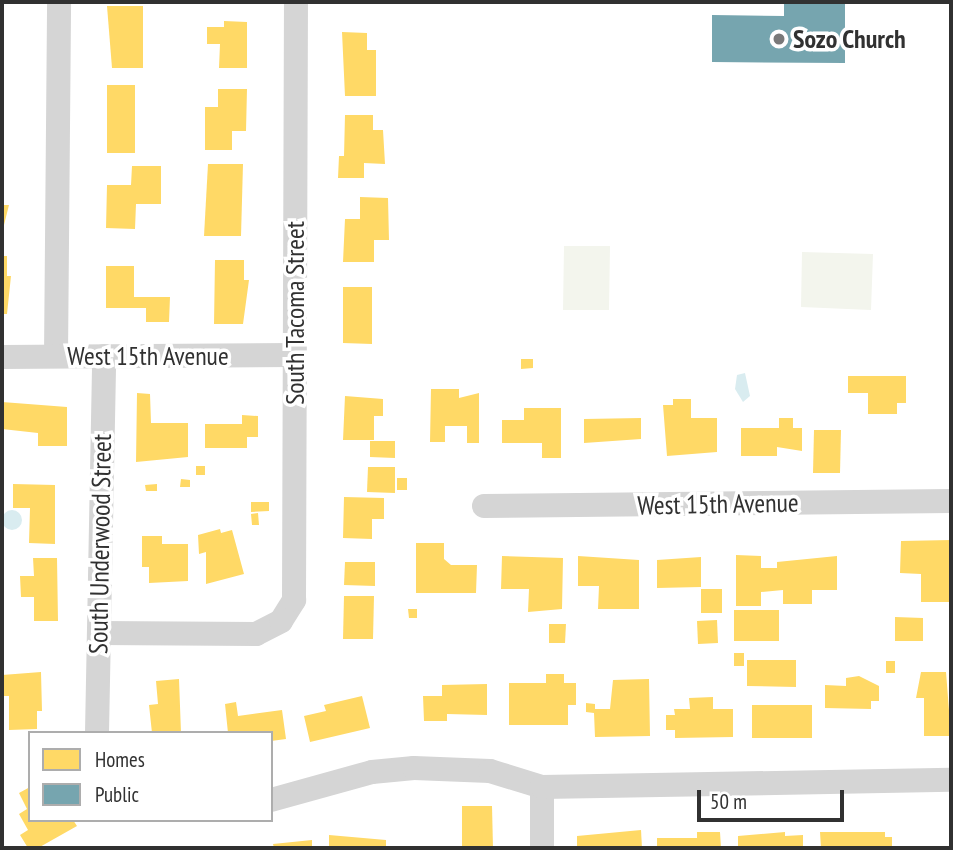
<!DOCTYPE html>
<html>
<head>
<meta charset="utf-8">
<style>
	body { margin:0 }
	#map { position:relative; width:953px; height:850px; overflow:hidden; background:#fff; font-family:"PT Sans Narrow",sans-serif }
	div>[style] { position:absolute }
	.green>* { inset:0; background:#f3f5ed }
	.water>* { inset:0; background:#d9ecf0 }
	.round { border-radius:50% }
	.homes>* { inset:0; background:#ffd966 }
	.public>* { inset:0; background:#76a5af }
	.minor>* { height:24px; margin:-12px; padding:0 12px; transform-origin:12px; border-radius:12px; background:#d5d5d5 }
	.dots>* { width:19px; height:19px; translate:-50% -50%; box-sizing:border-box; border:4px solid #fff; border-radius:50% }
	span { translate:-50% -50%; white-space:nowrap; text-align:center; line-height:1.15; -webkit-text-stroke:7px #fff; paint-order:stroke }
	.poi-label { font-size:26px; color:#313131; font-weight:700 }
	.left { translate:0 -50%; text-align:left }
	.street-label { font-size:26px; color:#313131 }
	.frame { position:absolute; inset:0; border:4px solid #313131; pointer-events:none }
	.legend { position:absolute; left:28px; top:731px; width:245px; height:91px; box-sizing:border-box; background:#fff; border:2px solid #adadad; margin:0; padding:9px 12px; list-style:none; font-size:21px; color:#313131 }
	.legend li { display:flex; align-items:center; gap:14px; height:35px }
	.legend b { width:35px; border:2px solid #adadad }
	.scale { position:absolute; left:697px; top:790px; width:147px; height:32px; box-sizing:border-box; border:4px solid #313131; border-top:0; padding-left:9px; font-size:21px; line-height:24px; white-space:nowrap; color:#313131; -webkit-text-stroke:5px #fff; paint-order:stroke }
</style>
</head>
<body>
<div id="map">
	<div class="green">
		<div style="clip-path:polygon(564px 246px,610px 246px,609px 310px,563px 310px)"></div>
		<div style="clip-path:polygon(802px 252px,873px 254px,871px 310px,801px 307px)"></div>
	</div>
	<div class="water">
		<div style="clip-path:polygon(745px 373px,750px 396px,743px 402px,735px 389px,737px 375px)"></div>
		<div class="round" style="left:2px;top:510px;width:20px;height:20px"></div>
	</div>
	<div class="homes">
		<div style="clip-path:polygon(107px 6px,143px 6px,143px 68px,112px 68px)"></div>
		<div style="clip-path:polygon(224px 21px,247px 22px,247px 68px,219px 68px,220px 44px,207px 44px,207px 27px,224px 27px)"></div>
		<div style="clip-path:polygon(342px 32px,367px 33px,367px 50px,376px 50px,376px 96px,345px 96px)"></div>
		<div style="clip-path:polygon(107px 85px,135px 85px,135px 153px,107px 153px)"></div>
		<div style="clip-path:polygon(2px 87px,4px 87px,4px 161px,2px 161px)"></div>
		<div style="clip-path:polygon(218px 89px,247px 89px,246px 131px,232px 131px,232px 150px,205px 150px,205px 107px,218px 107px)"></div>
		<div style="clip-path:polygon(345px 115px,373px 115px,373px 130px,383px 130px,385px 164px,364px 163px,364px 178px,338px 178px,339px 156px,344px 156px)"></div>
		<div style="clip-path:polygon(208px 164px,243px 164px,241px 236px,204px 236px)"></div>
		<div style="clip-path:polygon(132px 166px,161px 166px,161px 204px,136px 204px,135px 229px,106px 228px,107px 185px,131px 185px)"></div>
		<div style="clip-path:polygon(2px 187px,4px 205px,9px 205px,4px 225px)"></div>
		<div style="clip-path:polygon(360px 197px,388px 198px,389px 240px,374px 240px,374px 262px,343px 262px,345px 219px,360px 219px)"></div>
		<div style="clip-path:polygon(2px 256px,7px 256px,7px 276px,11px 276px,7px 314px,2px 314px)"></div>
		<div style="clip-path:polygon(215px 260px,244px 260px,244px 280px,249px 280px,243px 324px,214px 324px)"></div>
		<div style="clip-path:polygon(106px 266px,134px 266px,134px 297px,170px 297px,169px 322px,146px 322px,146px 308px,106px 308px)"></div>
		<div style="clip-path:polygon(343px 287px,372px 287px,372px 344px,343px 343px)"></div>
		<div style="clip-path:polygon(521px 359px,533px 359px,533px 368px,521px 369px)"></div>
		<div style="clip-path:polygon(848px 376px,906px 376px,906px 403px,897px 403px,897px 414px,868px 414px,868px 393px,848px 393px)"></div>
		<div style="clip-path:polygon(431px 389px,459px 389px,459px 398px,479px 393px,479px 443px,467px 443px,467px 426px,445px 426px,445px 442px,430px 442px)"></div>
		<div style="clip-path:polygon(137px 393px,150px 394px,151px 423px,188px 423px,188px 457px,136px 462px)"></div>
		<div style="clip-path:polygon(345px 396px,383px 399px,383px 416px,374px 416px,374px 440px,343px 440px)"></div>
		<div style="clip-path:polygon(673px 399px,691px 399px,691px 418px,717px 418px,717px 452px,667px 456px,663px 405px,673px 405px)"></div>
		<div style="clip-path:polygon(2px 402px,67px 407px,67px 446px,38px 446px,38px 433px,2px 429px)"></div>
		<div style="clip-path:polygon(524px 408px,561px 408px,561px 458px,542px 458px,542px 443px,502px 443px,502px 420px,524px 420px)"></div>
		<div style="clip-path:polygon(242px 415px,258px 416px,258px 437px,247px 437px,247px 448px,205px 448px,205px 424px,242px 424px)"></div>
		<div style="clip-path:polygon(641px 418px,641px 439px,584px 443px,584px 419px)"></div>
		<div style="clip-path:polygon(779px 418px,793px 418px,793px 428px,802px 428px,802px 451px,777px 447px,777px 456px,741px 456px,741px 428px,779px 428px)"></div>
		<div style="clip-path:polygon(814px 430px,841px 430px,840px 473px,813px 473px)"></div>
		<div style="clip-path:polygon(370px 441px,395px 441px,395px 458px,370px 457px)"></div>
		<div style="clip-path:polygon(196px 466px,205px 466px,205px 475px,196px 475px)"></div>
		<div style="clip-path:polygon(368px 467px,395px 467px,395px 493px,367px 492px)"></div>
		<div style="clip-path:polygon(397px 478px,407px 478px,407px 490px,397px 490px)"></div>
		<div style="clip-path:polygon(181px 479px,190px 480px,190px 487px,180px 487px)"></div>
		<div style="clip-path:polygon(13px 484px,55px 485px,55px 544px,29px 543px,30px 508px,13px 508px)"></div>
		<div style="clip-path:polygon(157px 484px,157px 491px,146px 491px,145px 485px)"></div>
		<div style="clip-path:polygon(344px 497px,384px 498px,384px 519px,372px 519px,372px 539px,343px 538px)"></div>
		<div style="clip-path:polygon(251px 502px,269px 502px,269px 511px,251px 512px)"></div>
		<div style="clip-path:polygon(258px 513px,259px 525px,252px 525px,251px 514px)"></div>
		<div style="clip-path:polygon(220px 529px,221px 533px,232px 530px,244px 574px,206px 584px,206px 552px,199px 554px,198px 535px)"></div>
		<div style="clip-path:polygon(142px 536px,162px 536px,162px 544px,188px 544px,188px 581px,149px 583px,149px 567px,142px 567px)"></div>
		<div style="clip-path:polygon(951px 540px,950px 602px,921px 602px,921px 574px,900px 573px,901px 541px)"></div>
		<div style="clip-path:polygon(416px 543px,444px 543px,444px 559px,451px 565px,477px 565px,476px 593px,416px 593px)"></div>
		<div style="clip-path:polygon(736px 555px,761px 556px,761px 568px,777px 568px,777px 562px,837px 556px,837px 590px,812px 590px,812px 604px,783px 604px,783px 590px,761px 592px,761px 606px,736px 606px)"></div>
		<div style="clip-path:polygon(502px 556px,563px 558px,562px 609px,528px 612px,529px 589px,501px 589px)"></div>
		<div style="clip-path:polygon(578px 556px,639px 560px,639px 609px,598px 609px,599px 586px,578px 586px)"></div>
		<div style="clip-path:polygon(701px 557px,701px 587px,657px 588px,657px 560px)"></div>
		<div style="clip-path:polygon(33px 558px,57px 558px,58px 621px,34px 621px,34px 597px,21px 597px,20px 576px,34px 576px)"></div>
		<div style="clip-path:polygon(345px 562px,375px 562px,375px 586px,344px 585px)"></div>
		<div style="clip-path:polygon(701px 589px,722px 589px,722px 613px,701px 613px)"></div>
		<div style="clip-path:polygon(344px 596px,374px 596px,373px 639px,343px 639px)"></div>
		<div style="clip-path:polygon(408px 609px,417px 609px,417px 618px,409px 618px)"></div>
		<div style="clip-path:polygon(734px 610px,779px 610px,779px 641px,734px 641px)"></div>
		<div style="clip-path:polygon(895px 617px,923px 618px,923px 641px,895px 641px)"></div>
		<div style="clip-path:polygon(717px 620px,718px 643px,698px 644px,697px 621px)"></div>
		<div style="clip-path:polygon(549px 624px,566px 624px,565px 643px,549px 643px)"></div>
		<div style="clip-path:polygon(734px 653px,744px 653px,744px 666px,734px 666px)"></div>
		<div style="clip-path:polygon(747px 660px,796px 660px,796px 687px,747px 686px)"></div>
		<div style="clip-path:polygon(886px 661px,895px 661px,895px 673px,886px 673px)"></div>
		<div style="clip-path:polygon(41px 672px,42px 711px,37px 711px,37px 729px,9px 730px,9px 696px,2px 696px,2px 675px)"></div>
		<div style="clip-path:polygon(921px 672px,946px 672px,951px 736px,924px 736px,924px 698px,916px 698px)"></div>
		<div style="clip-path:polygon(546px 674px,564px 674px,564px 683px,576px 683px,576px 705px,568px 705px,568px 725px,509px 725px,509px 683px,546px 683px)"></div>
		<div style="clip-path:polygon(859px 676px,879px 686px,879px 701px,871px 701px,871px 709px,825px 708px,825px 685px,846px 686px,846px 678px)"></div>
		<div style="clip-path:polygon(179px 679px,181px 733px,152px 733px,149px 705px,158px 704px,156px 681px)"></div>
		<div style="clip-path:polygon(649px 679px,650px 736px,595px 737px,594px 713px,586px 712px,586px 703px,595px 704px,595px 709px,610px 709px,613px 680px)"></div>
		<div style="clip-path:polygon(487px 684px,487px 715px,447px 714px,447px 721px,424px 721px,423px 696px,442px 696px,442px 685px)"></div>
		<div style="clip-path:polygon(362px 696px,370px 728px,310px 742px,304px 716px,326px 711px,324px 705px)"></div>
		<div style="clip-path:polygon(713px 697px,713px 709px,733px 709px,733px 737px,675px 738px,675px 730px,666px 730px,666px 715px,675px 715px,674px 709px,690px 709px,689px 698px)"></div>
		<div style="clip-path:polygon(236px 702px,238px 716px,282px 710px,286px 739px,271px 741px,271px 733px,228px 733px,225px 704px)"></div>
		<div style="clip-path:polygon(752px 705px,812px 705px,812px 738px,752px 738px)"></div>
		<div style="clip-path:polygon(30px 787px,30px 820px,73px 820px,77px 826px,38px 848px,28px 848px,20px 835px,28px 830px,19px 814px,27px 809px,19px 793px)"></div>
		<div style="clip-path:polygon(462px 806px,492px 806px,493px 848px,462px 848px)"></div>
		<div style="clip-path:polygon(641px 830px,642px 848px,577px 848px,577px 836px)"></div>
		<div style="clip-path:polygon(697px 832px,720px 832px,721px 848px,657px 848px,657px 838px,697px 838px)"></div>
		<div style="clip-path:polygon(785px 832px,785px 836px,803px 835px,803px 848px,738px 848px,738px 836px)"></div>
		<div style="clip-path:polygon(820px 832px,885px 832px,885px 837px,892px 837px,892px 848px,821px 848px)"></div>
		<div style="clip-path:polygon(329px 835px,386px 840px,386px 848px,329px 848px)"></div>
		<div style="clip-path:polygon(312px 840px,312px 848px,274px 848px,273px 844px)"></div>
		<div style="clip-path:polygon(907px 846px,939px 846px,939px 848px,907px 848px)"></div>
	</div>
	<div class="public">
		<div style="clip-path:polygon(784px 2px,845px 2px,845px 63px,712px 62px,712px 15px,784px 16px)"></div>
	</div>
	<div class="minor">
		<div style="left:56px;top:356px;width:354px;rotate:-89.5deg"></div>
		<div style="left:2px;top:357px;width:292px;rotate:-0.4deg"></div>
		<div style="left:484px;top:506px;width:467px;rotate:-0.6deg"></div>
		<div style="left:99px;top:633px;width:157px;rotate:0.4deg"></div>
		<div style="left:256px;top:634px;width:28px;rotate:-27deg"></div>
		<div style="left:281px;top:621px;width:25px;rotate:-58deg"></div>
		<div style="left:294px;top:600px;width:598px;rotate:-89.81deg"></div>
		<div style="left:97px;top:733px;width:377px;rotate:-88.9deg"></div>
		<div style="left:542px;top:787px;width:61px;rotate:90deg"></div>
		<div style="left:271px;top:800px;width:105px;rotate:-15.5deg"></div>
		<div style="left:372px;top:772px;width:42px;rotate:-5.4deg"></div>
		<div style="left:414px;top:768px;width:76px;rotate:2.3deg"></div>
		<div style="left:490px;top:771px;width:54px;rotate:17.1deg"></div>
		<div style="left:542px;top:787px;width:409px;rotate:-1deg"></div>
	</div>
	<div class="dots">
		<div style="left:779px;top:39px;background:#797979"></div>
	</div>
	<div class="poi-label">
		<span class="left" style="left:793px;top:39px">Sozo Church</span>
	</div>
	<div class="street-label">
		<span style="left:295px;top:313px;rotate:-90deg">South Tacoma Street</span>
		<span style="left:148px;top:356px">West 15th Avenue</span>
		<span style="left:718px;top:504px;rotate:-1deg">West 15th Avenue</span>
		<span style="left:100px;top:544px;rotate:-89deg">South Underwood Street</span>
	</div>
	<div class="frame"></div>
	<ul class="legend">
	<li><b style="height:19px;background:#ffd966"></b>Homes</li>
	<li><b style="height:19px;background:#76a5af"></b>Public</li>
	</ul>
	<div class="scale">50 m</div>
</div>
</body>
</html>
